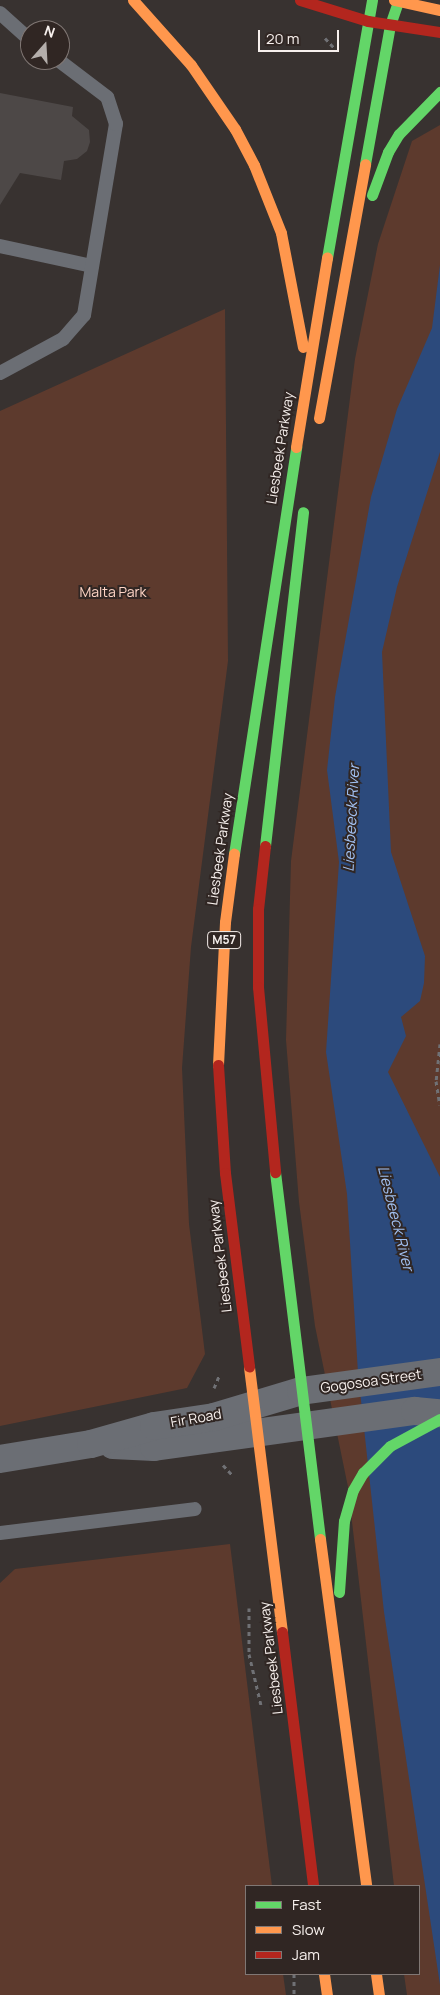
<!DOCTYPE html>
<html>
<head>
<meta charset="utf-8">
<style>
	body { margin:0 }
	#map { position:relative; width:440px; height:1995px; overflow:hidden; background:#383230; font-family:Manrope,sans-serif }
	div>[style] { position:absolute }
	.green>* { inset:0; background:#5d3a2d }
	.water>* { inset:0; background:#2c4a7c }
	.building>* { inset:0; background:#4d4847 }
	.path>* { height:3px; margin-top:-1.5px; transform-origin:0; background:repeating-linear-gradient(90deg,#707175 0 4px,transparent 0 8px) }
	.lane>* { height:14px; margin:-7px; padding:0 7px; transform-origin:7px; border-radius:7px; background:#6b6e74 }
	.street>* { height:28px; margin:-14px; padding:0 14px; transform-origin:14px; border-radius:14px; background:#6b6e74 }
	.fast>* { height:11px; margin:-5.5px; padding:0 5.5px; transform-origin:5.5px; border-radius:5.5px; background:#63d668 }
	.slow>* { height:11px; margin:-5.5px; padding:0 5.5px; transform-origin:5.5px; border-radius:5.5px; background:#ff974d }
	.jam>* { height:11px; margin:-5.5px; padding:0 5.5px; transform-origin:5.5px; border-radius:5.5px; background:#b3261e }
	span { translate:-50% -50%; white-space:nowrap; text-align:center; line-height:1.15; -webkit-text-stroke:4px #302623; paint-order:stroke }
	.shield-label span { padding:1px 4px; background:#302623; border:1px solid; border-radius:4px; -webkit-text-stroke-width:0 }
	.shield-label { font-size:12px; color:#f7f0ed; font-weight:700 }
	.street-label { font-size:14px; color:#f7f0ed }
	.park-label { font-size:14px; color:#fed4c5 }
	.water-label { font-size:15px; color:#a1c0f1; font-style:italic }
	.legend { position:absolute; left:245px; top:1885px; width:175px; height:90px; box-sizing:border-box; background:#302623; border:1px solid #807774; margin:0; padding:6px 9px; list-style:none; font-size:15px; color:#f7f0ed }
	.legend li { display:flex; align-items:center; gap:10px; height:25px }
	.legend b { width:25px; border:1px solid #807774 }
	.north { position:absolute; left:20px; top:20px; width:50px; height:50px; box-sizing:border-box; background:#302623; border:1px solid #807774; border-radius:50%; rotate:19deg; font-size:14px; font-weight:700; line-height:20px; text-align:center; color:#f7f0ed }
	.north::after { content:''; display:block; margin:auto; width:18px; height:22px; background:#b4aeab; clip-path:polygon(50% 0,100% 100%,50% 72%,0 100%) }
	.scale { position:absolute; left:258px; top:30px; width:81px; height:22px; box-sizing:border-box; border:2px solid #f7f0ed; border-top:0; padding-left:6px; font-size:15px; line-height:18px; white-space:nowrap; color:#f7f0ed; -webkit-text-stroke:4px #302623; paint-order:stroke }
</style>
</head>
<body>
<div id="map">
	<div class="green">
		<div style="clip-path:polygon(440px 125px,440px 1995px,407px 1995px,404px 1974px,419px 1974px,419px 1886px,394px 1886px,348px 1487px,315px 1326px,299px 1202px,286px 1040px,291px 861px,355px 359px,378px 244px,412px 141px)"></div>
		<div style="clip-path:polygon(225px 309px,228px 661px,191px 947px,182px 1068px,189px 1224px,205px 1354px,187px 1388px,0 1426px,0 411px)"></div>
		<div style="clip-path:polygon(230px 1544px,272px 1886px,246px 1886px,246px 1974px,283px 1974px,286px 1995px,0 1995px,0 1583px,15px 1569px)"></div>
	</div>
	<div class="water">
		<div style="clip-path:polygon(440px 265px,440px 452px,397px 587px,382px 652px,391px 852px,425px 956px,424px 983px,420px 1001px,401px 1017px,406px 1036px,388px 1072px,440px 1177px,440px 1985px,384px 1612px,358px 1373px,347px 1194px,326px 1052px,339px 862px,327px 770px,335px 697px,371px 497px,397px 409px,432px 328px)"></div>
	</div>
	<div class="building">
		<div style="clip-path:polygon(0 93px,73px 107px,72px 116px,89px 130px,90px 142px,87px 151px,77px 159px,64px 161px,61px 180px,20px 173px,0 205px)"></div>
	</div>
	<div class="path">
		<div style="left:325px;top:38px;width:16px;rotate:47deg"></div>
		<div style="left:440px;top:1044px;width:37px;rotate:96deg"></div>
		<div style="left:436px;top:1081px;width:24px;rotate:81deg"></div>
		<div style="left:214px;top:1388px;width:15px;rotate:-67deg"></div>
		<div style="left:223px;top:1465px;width:16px;rotate:47deg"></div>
		<div style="left:249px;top:1608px;width:46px;rotate:90deg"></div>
		<div style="left:249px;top:1654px;width:52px;rotate:76.8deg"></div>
		<div style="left:294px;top:1974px;width:21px;rotate:90deg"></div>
	</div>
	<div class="lane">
		<div style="left:0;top:13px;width:40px;rotate:42deg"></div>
		<div style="left:0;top:246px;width:94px;rotate:12.3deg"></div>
		<div style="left:0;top:373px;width:72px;rotate:-28.4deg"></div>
		<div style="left:63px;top:339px;width:32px;rotate:-49deg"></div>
		<div style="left:84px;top:315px;width:194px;rotate:-80.5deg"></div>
		<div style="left:116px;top:124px;width:28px;rotate:-108deg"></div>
		<div style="left:107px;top:97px;width:61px;rotate:-142.9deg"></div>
		<div style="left:0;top:1533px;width:196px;rotate:-7deg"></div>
	</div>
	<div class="street">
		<div style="left:113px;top:1445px;width:41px;rotate:2.8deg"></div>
		<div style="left:154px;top:1447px;width:263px;rotate:-7.9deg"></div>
		<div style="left:415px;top:1411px;width:25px;rotate:5deg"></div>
		<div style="left:0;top:1459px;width:92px;rotate:-9.4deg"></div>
		<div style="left:91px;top:1444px;width:66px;rotate:-15.9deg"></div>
		<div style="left:154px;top:1426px;width:61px;rotate:-8.5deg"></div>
		<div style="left:214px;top:1417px;width:91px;rotate:-16.6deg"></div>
		<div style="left:301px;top:1391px;width:140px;rotate:-7.8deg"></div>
	</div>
	<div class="fast">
		<div style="left:365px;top:164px;width:141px;rotate:-79.8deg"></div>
		<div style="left:390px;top:25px;width:24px;rotate:-71deg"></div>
		<div style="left:372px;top:195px;width:46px;rotate:-69.6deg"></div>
		<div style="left:388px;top:152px;width:21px;rotate:-59deg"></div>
		<div style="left:399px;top:134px;width:59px;rotate:-45.7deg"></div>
		<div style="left:327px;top:258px;width:262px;rotate:-80.1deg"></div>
		<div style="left:265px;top:846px;width:336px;rotate:-83.5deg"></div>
		<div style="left:234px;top:854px;width:412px;rotate:-81.3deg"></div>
		<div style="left:275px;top:1172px;width:370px;rotate:83deg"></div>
		<div style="left:339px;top:1592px;width:71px;rotate:-86deg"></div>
		<div style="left:344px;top:1521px;width:32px;rotate:-74deg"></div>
		<div style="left:353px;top:1490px;width:20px;rotate:-60deg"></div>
		<div style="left:363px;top:1473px;width:38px;rotate:-45deg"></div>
		<div style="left:390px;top:1446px;width:57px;rotate:-28.4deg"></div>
	</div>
	<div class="slow">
		<div style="left:133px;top:0;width:87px;rotate:48.3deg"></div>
		<div style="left:191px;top:65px;width:78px;rotate:55.5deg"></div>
		<div style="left:235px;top:129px;width:41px;rotate:62.2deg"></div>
		<div style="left:254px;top:165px;width:73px;rotate:68.3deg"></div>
		<div style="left:281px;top:233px;width:116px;rotate:79.1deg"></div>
		<div style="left:394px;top:0;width:47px;rotate:12.3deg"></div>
		<div style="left:319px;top:418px;width:258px;rotate:-79.7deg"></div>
		<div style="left:296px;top:447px;width:192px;rotate:-80.7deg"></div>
		<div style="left:218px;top:1065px;width:143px;rotate:-87.2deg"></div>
		<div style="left:225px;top:922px;width:69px;rotate:-82.5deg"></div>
		<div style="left:249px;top:1367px;width:267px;rotate:82.9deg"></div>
		<div style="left:320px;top:1539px;width:350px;rotate:82.4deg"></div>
		<div style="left:324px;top:1974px;width:21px;rotate:82deg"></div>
		<div style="left:376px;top:1974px;width:21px;rotate:82deg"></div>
	</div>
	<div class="jam">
		<div style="left:300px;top:0;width:71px;rotate:17.2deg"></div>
		<div style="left:368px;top:21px;width:73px;rotate:8.7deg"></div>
		<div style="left:265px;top:846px;width:63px;rotate:96.3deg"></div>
		<div style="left:258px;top:909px;width:78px;rotate:90deg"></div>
		<div style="left:258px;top:987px;width:186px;rotate:84.7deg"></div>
		<div style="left:218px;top:1065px;width:108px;rotate:86.3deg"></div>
		<div style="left:225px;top:1173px;width:195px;rotate:82.9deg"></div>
		<div style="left:282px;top:1632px;width:256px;rotate:83deg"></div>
	</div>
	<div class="shield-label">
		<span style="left:224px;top:940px">M57</span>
	</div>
	<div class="street-label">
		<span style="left:280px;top:448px;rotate:-81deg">Liesbeek Parkway</span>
		<span style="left:220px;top:849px;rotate:-82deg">Liesbeek Parkway</span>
		<span style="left:220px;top:1256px;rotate:-97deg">Liesbeek Parkway</span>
		<span style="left:371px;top:1381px;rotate:-8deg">Gogosoa Street</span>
		<span style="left:196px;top:1418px;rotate:-10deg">Fir Road</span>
		<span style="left:271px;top:1658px;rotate:-97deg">Liesbeek Parkway</span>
	</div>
	<div class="park-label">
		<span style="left:113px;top:592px">Malta Park</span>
	</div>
	<div class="water-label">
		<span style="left:351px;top:818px;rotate:-87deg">Liesbeeck River</span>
		<span style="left:396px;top:1218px;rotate:76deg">Liesbeeck River</span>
	</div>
	<ul class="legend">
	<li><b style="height:6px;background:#63d668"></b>Fast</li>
	<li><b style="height:6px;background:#ff974d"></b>Slow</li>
	<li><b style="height:6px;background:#b3261e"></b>Jam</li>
	</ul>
	<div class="north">N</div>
	<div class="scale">20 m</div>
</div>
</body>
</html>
